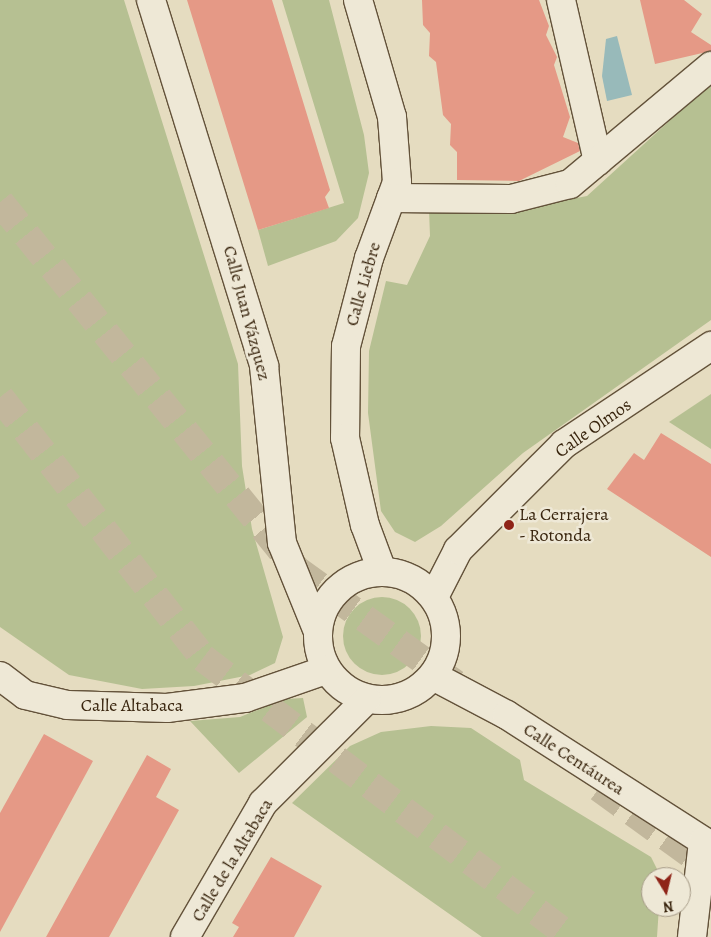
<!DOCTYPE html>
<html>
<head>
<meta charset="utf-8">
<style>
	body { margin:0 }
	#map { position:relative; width:711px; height:937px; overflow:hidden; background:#e5dcc0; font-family:Alegreya,serif }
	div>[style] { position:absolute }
	.green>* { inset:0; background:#b6c092 }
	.round { border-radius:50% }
	.water>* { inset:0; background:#98baba }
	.building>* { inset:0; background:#e59986 }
	.highway-tunnel>* { height:28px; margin-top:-14px; transform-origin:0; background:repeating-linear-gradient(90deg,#c2b79c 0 28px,transparent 0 42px) }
	.roads { filter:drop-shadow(1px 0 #63523a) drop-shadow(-1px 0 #63523a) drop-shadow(0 1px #63523a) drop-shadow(0 -1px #63523a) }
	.minor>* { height:28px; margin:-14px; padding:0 14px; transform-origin:14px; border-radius:14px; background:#eee8d6 }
	.minor>.ring { margin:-14px; padding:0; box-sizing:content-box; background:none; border:28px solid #eee8d6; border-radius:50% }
	.dots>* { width:14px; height:14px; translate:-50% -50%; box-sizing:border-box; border:2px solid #eee8d6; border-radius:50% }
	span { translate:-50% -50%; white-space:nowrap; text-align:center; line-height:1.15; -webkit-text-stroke:5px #eee8d6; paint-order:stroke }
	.street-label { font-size:18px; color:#38240d }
	.poi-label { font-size:18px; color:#38240d }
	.left { translate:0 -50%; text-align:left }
	.north { position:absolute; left:641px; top:867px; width:50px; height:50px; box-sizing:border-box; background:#eee8d6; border:1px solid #a59a86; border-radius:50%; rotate:171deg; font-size:14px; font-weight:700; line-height:20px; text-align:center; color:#38240d }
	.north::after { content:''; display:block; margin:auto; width:18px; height:22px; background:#8f2418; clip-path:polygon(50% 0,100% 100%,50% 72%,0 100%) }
</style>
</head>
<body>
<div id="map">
	<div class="green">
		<div style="clip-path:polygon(0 0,124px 0,238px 364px,242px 466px,252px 529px,283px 637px,275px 663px,250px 675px,194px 686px,142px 689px,69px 675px,0 627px)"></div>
		<div style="clip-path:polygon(282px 0,329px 0,364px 135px,369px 173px,358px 218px,336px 241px,268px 266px,258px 230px,344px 203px)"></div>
		<div style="clip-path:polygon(711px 83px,711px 320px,523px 453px,441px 526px,415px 542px,395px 532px,381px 511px,368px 413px,369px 351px,386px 281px,407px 285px,430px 236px,429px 210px,509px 211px,587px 196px)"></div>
		<div style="clip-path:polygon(711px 394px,711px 449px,669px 422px)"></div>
		<div class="round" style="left:343px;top:597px;width:78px;height:78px"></div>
		<div style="clip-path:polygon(303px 698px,307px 717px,239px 773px,190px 721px,240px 717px,285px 699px)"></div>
		<div style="clip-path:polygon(431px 726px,471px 728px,520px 760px,524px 780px,651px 857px,659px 873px,659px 877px,651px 877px,651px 907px,659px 907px,657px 937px,482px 937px,292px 803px,350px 746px,381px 732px)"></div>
	</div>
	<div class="water">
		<div style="clip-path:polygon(617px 36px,632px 95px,607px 101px,602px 76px,606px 39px)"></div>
	</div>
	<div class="building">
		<div style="clip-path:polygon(187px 0,272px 0,330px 190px,325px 197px,329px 208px,258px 230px)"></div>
		<div style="clip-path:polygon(422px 0,539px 0,549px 26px,546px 35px,557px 57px,554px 65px,570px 117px,563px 137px,578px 143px,580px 151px,519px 181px,457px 180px,457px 152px,450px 145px,451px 124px,443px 115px,436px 62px,429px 56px,430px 33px,423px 25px)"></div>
		<div style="clip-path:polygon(640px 0,684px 0,702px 14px,691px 32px,711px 45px,711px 51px,655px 64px)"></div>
		<div style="clip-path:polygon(661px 433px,711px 464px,711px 557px,607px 489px,634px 453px,644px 460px)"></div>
		<div style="clip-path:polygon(44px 734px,93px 761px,0 932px,0 813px)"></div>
		<div style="clip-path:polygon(147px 755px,171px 769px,156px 797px,179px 810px,109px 937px,46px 937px)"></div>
		<div style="clip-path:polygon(271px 857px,322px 886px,294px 937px,233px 937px,239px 927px,232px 923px)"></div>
	</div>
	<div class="highway-tunnel">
		<div style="left:0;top:202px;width:471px;rotate:51.1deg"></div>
		<div style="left:296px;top:569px;width:201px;rotate:35.7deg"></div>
		<div style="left:0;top:397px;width:331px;rotate:52.1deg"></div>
		<div style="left:203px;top:658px;width:461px;rotate:37.2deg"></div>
		<div style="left:599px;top:788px;width:138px;rotate:35.9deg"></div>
	</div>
	<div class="roads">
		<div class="minor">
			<div style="left:151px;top:0;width:383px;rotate:72.8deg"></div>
			<div style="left:264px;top:366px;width:178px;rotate:84.2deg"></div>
			<div style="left:282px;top:543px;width:93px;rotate:67.9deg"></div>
			<div style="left:358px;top:0;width:122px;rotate:73.8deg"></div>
			<div style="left:392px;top:117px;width:65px;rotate:85.6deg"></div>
			<div style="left:397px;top:182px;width:81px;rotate:110.2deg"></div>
			<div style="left:369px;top:258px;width:91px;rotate:104.6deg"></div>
			<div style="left:346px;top:346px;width:92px;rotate:90.6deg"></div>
			<div style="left:345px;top:438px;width:89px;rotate:77.1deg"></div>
			<div style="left:365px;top:525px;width:49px;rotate:69.7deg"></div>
			<div style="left:561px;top:0;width:165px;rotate:77.1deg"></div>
			<div style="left:391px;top:198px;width:120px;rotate:0.5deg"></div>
			<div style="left:511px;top:199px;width:61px;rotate:-14.3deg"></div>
			<div style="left:570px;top:184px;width:184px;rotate:-39.9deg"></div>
			<div class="ring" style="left:318px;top:572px;width:100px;height:100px"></div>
			<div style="left:435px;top:595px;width:51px;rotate:-62.9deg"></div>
			<div style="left:458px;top:550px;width:150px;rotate:-45deg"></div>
			<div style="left:564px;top:444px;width:177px;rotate:-33.7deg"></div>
			<div style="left:0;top:676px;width:31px;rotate:37deg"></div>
			<div style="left:25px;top:695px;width:43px;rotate:13.4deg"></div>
			<div style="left:67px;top:705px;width:100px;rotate:1.7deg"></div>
			<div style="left:167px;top:708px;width:79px;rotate:-7.3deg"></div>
			<div style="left:245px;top:698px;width:86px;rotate:-19.1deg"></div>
			<div style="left:435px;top:677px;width:81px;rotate:27.8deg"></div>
			<div style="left:507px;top:715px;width:242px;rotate:32.7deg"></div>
			<div style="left:185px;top:937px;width:155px;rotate:-59.8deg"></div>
			<div style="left:263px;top:803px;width:146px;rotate:-45deg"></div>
			<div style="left:692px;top:937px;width:96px;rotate:-83.4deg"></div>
		</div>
	</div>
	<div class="dots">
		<div style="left:509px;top:525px;background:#8f2418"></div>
	</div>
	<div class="street-label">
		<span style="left:363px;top:284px;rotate:-74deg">Calle Liebre</span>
		<span style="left:247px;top:313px;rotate:75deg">Calle Juan Vázquez</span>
		<span style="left:593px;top:428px;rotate:-35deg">Calle Olmos</span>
		<span style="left:132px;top:705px">Calle Altabaca</span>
		<span style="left:574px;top:759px;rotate:33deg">Calle Centáurea</span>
		<span style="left:232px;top:860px;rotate:-59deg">Calle de la Altabaca</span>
	</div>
	<div class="poi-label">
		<span class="left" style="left:519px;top:525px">La Cerrajera<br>- Rotonda</span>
	</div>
	<div class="north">N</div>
</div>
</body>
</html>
